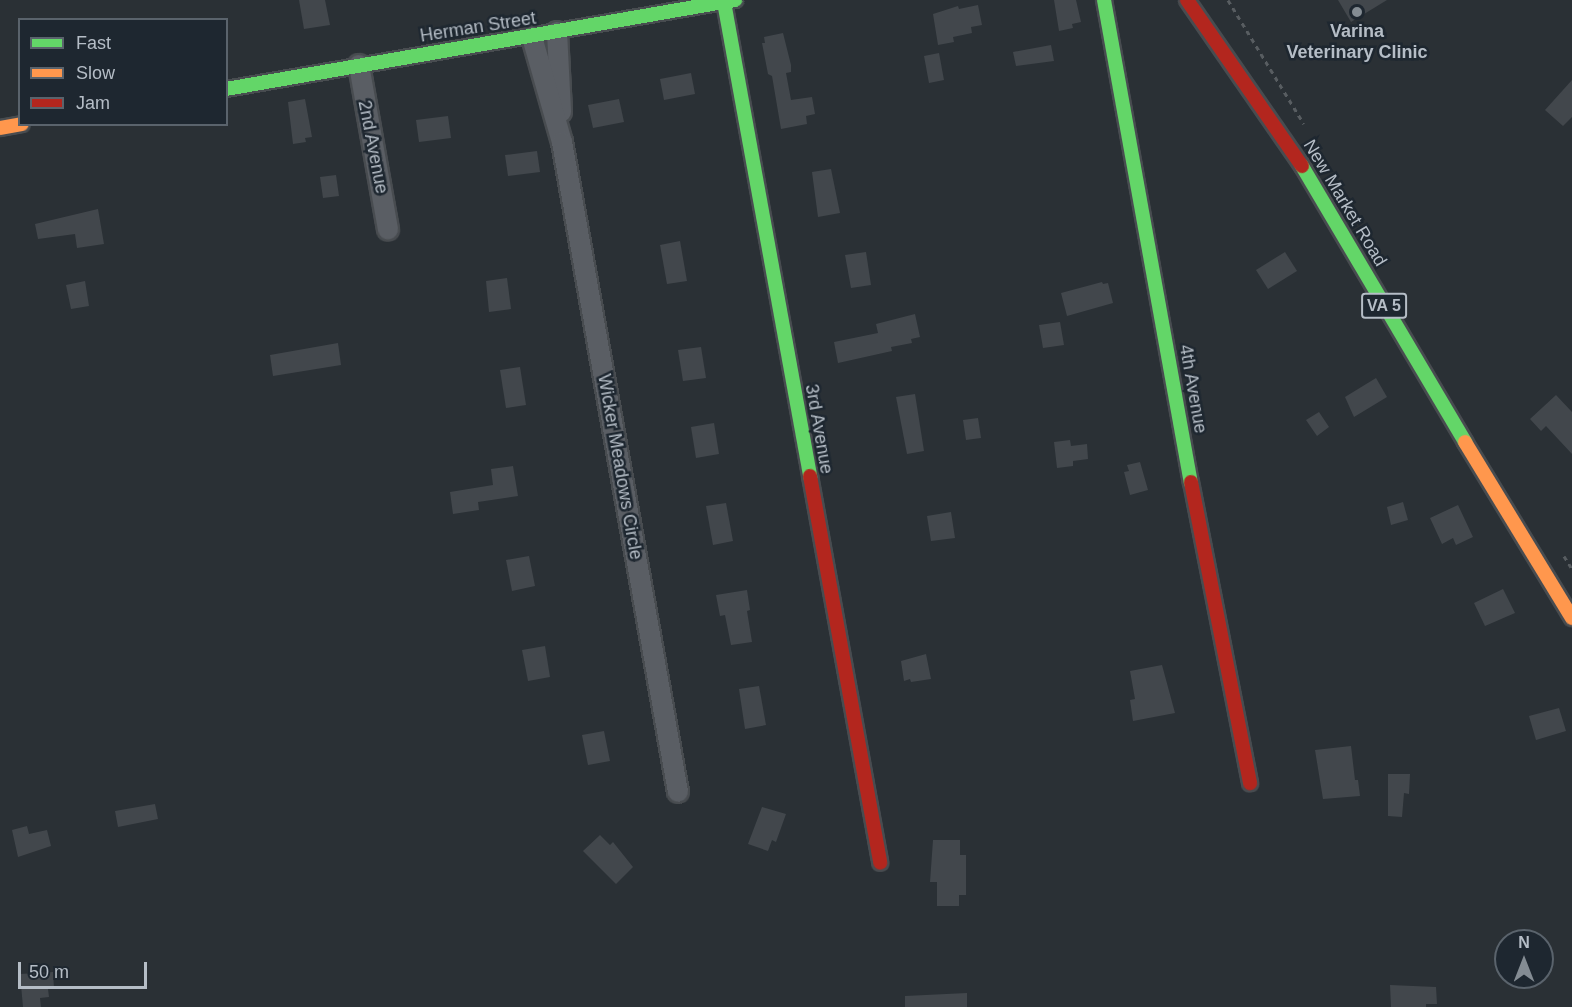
<!DOCTYPE html>
<html>
<head>
<meta charset="utf-8">
<style>
	body { margin:0 }
	#map { position:relative; width:1572px; height:1007px; overflow:hidden; background:#2a3035; font-family:Helvetica,sans-serif }
	div>[style] { position:absolute }
	.building>* { inset:0; background:#42474c }
	.path>* { height:3px; margin-top:-1.5px; transform-origin:0; background:repeating-linear-gradient(90deg,#585d61 0 4.5px,transparent 0 9px) }
	.roads { filter:drop-shadow(2px 0 #484c50) drop-shadow(-2px 0 #484c50) drop-shadow(0 2px #484c50) drop-shadow(0 -2px #484c50) }
	.street>* { height:20px; margin:-10px; padding:0 10px; transform-origin:10px; border-radius:10px; background:#5a5e64 }
	.fast>* { height:14px; margin:-7px; padding:0 7px; transform-origin:7px; border-radius:7px; background:#63d668 }
	.slow>* { height:14px; margin:-7px; padding:0 7px; transform-origin:7px; border-radius:7px; background:#ff974d }
	.jam>* { height:14px; margin:-7px; padding:0 7px; transform-origin:7px; border-radius:7px; background:#b3261e }
	.dots>* { width:16px; height:16px; translate:-50% -50%; box-sizing:border-box; border:3px solid #1e2730; border-radius:50% }
	span { translate:-50% -50%; white-space:nowrap; text-align:center; line-height:1.15; -webkit-text-stroke:5px #1e2730; paint-order:stroke }
	.shield-label span { padding:2px 4px; background:#1e2730; border:2px solid; border-radius:4px; -webkit-text-stroke-width:0 }
	.shield-label { font-size:16px; color:#b5bdc6; font-weight:700 }
	.street-label { font-size:18px; color:#b5bdc6 }
	.poi-label { font-size:18px; color:#b5bdc6; font-weight:700 }
	.legend { position:absolute; left:18px; top:18px; width:210px; height:108px; box-sizing:border-box; background:#1e2730; border:2px solid #5a636c; margin:0; padding:8px 10px; list-style:none; font-size:18px; color:#b5bdc6 }
	.legend li { display:flex; align-items:center; gap:12px; height:30px }
	.legend b { width:30px; border:2px solid #5a636c }
	.north { position:absolute; left:1494px; top:929px; width:60px; height:60px; box-sizing:border-box; background:#1e2730; border:2px solid #5a636c; border-radius:50%; rotate:0deg; font-size:16px; font-weight:700; line-height:24px; text-align:center; color:#b5bdc6 }
	.north::after { content:''; display:block; margin:auto; width:21px; height:27px; background:#848c93; clip-path:polygon(50% 0,100% 100%,50% 72%,0 100%) }
	.scale { position:absolute; left:18px; top:962px; width:129px; height:27px; box-sizing:border-box; border:3px solid #b5bdc6; border-top:0; padding-left:8px; font-size:18px; line-height:21px; white-space:nowrap; color:#b5bdc6; -webkit-text-stroke:4px #1e2730; paint-order:stroke }
</style>
</head>
<body>
<div id="map">
	<div class="building">
		<div style="clip-path:polygon(299px 0,325px 0,330px 25px,304px 29px)"></div>
		<div style="clip-path:polygon(1054px 0,1076px 0,1081px 22px,1072px 24px,1073px 28px,1059px 31px)"></div>
		<div style="clip-path:polygon(1338px 0,1387px 0,1351px 22px)"></div>
		<div style="clip-path:polygon(978px 5px,982px 25px,971px 27px,972px 33px,953px 37px,954px 42px,938px 45px,933px 14px,958px 6px,959px 9px)"></div>
		<div style="clip-path:polygon(783px 33px,791px 65px,791px 72px,786px 73px,791px 100px,812px 97px,815px 114px,806px 116px,807px 124px,781px 129px,772px 76px,768px 74px,762px 43px,765px 43px,764px 37px)"></div>
		<div style="clip-path:polygon(1051px 45px,1054px 61px,1016px 66px,1013px 52px)"></div>
		<div style="clip-path:polygon(939px 53px,944px 80px,929px 83px,924px 56px)"></div>
		<div style="clip-path:polygon(691px 73px,695px 94px,664px 100px,660px 79px)"></div>
		<div style="clip-path:polygon(1572px 80px,1572px 117px,1563px 126px,1545px 110px)"></div>
		<div style="clip-path:polygon(305px 99px,312px 137px,305px 138px,306px 142px,293px 144px,288px 102px)"></div>
		<div style="clip-path:polygon(619px 99px,624px 122px,593px 128px,588px 105px)"></div>
		<div style="clip-path:polygon(448px 116px,451px 138px,419px 142px,416px 120px)"></div>
		<div style="clip-path:polygon(537px 151px,540px 172px,508px 176px,505px 155px)"></div>
		<div style="clip-path:polygon(831px 169px,840px 213px,818px 217px,812px 172px)"></div>
		<div style="clip-path:polygon(336px 175px,339px 196px,323px 198px,320px 177px)"></div>
		<div style="clip-path:polygon(98px 209px,104px 244px,77px 248px,75px 234px,38px 239px,35px 224px)"></div>
		<div style="clip-path:polygon(680px 241px,687px 281px,667px 284px,660px 245px)"></div>
		<div style="clip-path:polygon(866px 252px,871px 285px,851px 288px,845px 255px)"></div>
		<div style="clip-path:polygon(1285px 252px,1297px 271px,1268px 289px,1256px 270px)"></div>
		<div style="clip-path:polygon(507px 278px,511px 309px,489px 312px,486px 281px)"></div>
		<div style="clip-path:polygon(85px 281px,89px 306px,71px 309px,66px 285px)"></div>
		<div style="clip-path:polygon(1102px 282px,1103px 284px,1108px 283px,1113px 303px,1067px 316px,1061px 293px)"></div>
		<div style="clip-path:polygon(915px 314px,920px 337px,911px 339px,912px 343px,891px 347px,892px 351px,838px 363px,834px 342px,878px 333px,876px 324px)"></div>
		<div style="clip-path:polygon(1060px 322px,1064px 345px,1043px 348px,1039px 325px)"></div>
		<div style="clip-path:polygon(338px 343px,341px 365px,273px 376px,270px 355px)"></div>
		<div style="clip-path:polygon(701px 347px,706px 378px,683px 381px,678px 350px)"></div>
		<div style="clip-path:polygon(520px 367px,526px 405px,506px 408px,500px 370px)"></div>
		<div style="clip-path:polygon(1376px 378px,1387px 397px,1354px 417px,1345px 397px)"></div>
		<div style="clip-path:polygon(915px 394px,924px 451px,907px 454px,896px 397px)"></div>
		<div style="clip-path:polygon(1556px 395px,1572px 412px,1572px 454px,1546px 426px,1541px 431px,1530px 419px)"></div>
		<div style="clip-path:polygon(1319px 412px,1329px 427px,1317px 436px,1306px 420px)"></div>
		<div style="clip-path:polygon(978px 418px,981px 438px,966px 440px,963px 420px)"></div>
		<div style="clip-path:polygon(714px 423px,719px 454px,696px 458px,691px 427px)"></div>
		<div style="clip-path:polygon(1070px 440px,1071px 446px,1087px 444px,1088px 459px,1073px 461px,1073px 466px,1057px 468px,1054px 442px)"></div>
		<div style="clip-path:polygon(1140px 462px,1148px 490px,1130px 495px,1124px 472px,1129px 471px,1127px 465px)"></div>
		<div style="clip-path:polygon(513px 466px,518px 496px,478px 502px,479px 510px,453px 514px,450px 492px,493px 485px,491px 469px)"></div>
		<div style="clip-path:polygon(1403px 502px,1408px 520px,1391px 525px,1387px 507px)"></div>
		<div style="clip-path:polygon(726px 503px,733px 541px,713px 545px,706px 506px)"></div>
		<div style="clip-path:polygon(1458px 505px,1473px 537px,1456px 545px,1453px 538px,1442px 544px,1430px 518px)"></div>
		<div style="clip-path:polygon(951px 512px,955px 538px,931px 541px,927px 516px)"></div>
		<div style="clip-path:polygon(529px 556px,535px 586px,512px 591px,506px 560px)"></div>
		<div style="clip-path:polygon(1503px 589px,1515px 613px,1485px 626px,1474px 603px)"></div>
		<div style="clip-path:polygon(747px 590px,750px 610px,747px 611px,752px 642px,731px 645px,725px 615px,720px 616px,716px 595px)"></div>
		<div style="clip-path:polygon(545px 646px,550px 677px,528px 681px,522px 650px)"></div>
		<div style="clip-path:polygon(926px 654px,931px 679px,911px 682px,910px 679px,904px 681px,901px 661px)"></div>
		<div style="clip-path:polygon(1162px 665px,1175px 713px,1133px 721px,1130px 700px,1135px 699px,1130px 671px)"></div>
		<div style="clip-path:polygon(759px 686px,766px 725px,745px 729px,739px 689px)"></div>
		<div style="clip-path:polygon(1559px 708px,1566px 731px,1536px 740px,1529px 716px)"></div>
		<div style="clip-path:polygon(604px 731px,610px 761px,588px 765px,582px 735px)"></div>
		<div style="clip-path:polygon(1351px 746px,1355px 780px,1358px 780px,1360px 796px,1323px 799px,1315px 750px)"></div>
		<div style="clip-path:polygon(1388px 774px,1410px 774px,1409px 794px,1404px 793px,1402px 817px,1388px 816px)"></div>
		<div style="clip-path:polygon(155px 804px,158px 819px,118px 827px,115px 811px)"></div>
		<div style="clip-path:polygon(762px 807px,786px 814px,776px 842px,772px 840px,768px 851px,748px 844px)"></div>
		<div style="clip-path:polygon(27px 826px,29px 834px,47px 830px,51px 846px,18px 857px,12px 830px)"></div>
		<div style="clip-path:polygon(600px 835px,610px 845px,613px 842px,633px 867px,616px 884px,583px 851px)"></div>
		<div style="clip-path:polygon(933px 840px,960px 840px,960px 855px,966px 855px,966px 895px,959px 895px,959px 906px,937px 906px,937px 882px,930px 882px)"></div>
		<div style="clip-path:polygon(53px 972px,54px 988px,48px 989px,49px 997px,40px 998px,41px 1007px,23px 1007px,20px 974px)"></div>
		<div style="clip-path:polygon(1390px 985px,1436px 987px,1437px 1004px,1426px 1004px,1426px 1007px,1391px 1007px)"></div>
		<div style="clip-path:polygon(967px 993px,967px 1007px,905px 1007px,905px 996px)"></div>
	</div>
	<div class="path">
		<div style="left:1228px;top:0;width:145px;rotate:58.5deg"></div>
		<div style="left:1564px;top:556px;width:15px;rotate:58deg"></div>
	</div>
	<div class="roads">
		<div class="street">
			<div style="left:557px;top:32px;width:80px;rotate:87.1deg"></div>
			<div style="left:532px;top:37px;width:109px;rotate:74.1deg"></div>
			<div style="left:562px;top:142px;width:660px;rotate:79.88deg"></div>
			<div style="left:359px;top:65px;width:167px;rotate:80deg"></div>
		</div>
		<div class="fast">
			<div style="left:1104px;top:0;width:490px;rotate:79.8deg"></div>
			<div style="left:724px;top:2px;width:482px;rotate:79.7deg"></div>
			<div style="left:226px;top:89px;width:517px;rotate:-9.92deg"></div>
			<div style="left:1302px;top:166px;width:321px;rotate:59.4deg"></div>
		</div>
		<div class="slow">
			<div style="left:0;top:128px;width:22px;rotate:-10deg"></div>
			<div style="left:1465px;top:442px;width:206px;rotate:58.7deg"></div>
		</div>
		<div class="jam">
			<div style="left:1187px;top:0;width:202px;rotate:55.3deg"></div>
			<div style="left:810px;top:476px;width:393px;rotate:79.7deg"></div>
			<div style="left:1191px;top:482px;width:307px;rotate:78.9deg"></div>
		</div>
	</div>
	<div class="dots">
		<div style="left:1357px;top:12px;background:#848c93"></div>
	</div>
	<div class="shield-label">
		<span style="left:1384px;top:306px">VA 5</span>
	</div>
	<div class="street-label">
		<span style="left:478px;top:27px;rotate:-9deg">Herman Street</span>
		<span style="left:373px;top:147px;rotate:79deg">2nd Avenue</span>
		<span style="left:1345px;top:203px;rotate:59deg">New Market Road</span>
		<span style="left:1193px;top:389px;rotate:80deg">4th Avenue</span>
		<span style="left:819px;top:429px;rotate:80deg">3rd Avenue</span>
		<span style="left:620px;top:467px;rotate:80deg">Wicker Meadows Circle</span>
	</div>
	<div class="poi-label">
		<span style="left:1357px;top:42px">Varina<br>Veterinary Clinic</span>
	</div>
	<ul class="legend">
	<li><b style="height:8px;background:#63d668"></b>Fast</li>
	<li><b style="height:8px;background:#ff974d"></b>Slow</li>
	<li><b style="height:8px;background:#b3261e"></b>Jam</li>
	</ul>
	<div class="north">N</div>
	<div class="scale">50 m</div>
</div>
</body>
</html>
